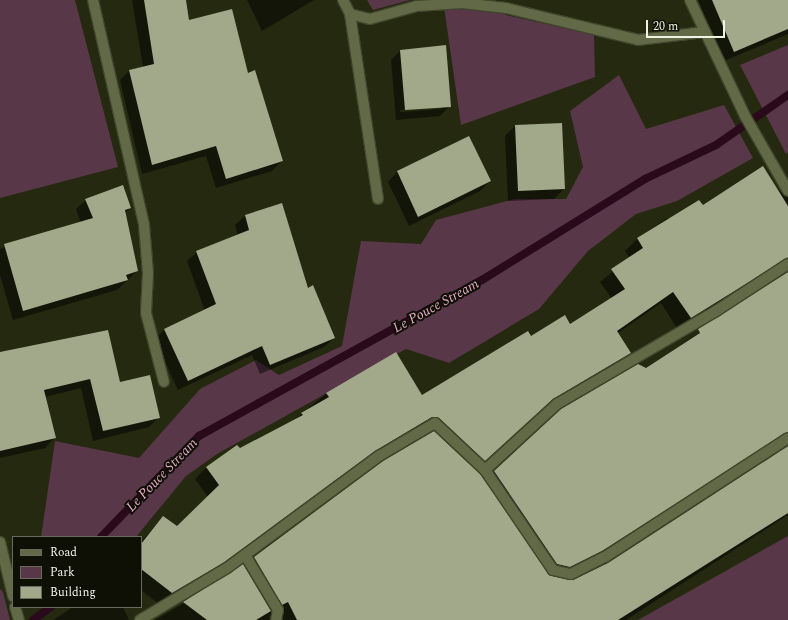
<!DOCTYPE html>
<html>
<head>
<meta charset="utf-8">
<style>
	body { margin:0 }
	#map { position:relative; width:788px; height:620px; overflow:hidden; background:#24290f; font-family:Spectral,serif }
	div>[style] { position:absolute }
	.green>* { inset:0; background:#583748 }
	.shadow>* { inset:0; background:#0007 }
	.stream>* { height:8px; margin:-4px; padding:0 4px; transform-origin:4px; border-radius:4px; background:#280a1b }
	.building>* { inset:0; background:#a2a88a }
	.roads { filter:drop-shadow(1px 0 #40452d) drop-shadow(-1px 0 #40452d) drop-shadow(0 1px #40452d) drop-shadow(0 -1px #40452d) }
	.street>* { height:10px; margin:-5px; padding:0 5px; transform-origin:5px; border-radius:5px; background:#626946 }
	span { translate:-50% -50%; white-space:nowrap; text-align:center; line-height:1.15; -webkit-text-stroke:4px #0e1006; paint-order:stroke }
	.water-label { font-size:14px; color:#eaa9ca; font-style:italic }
	.legend { position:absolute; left:12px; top:536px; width:130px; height:72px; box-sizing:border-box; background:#0e1006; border:1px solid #686b5e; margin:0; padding:5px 7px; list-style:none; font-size:12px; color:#eff3e3 }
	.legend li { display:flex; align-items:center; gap:8px; height:20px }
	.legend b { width:20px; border:1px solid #686b5e }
	.scale { position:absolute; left:646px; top:20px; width:79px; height:18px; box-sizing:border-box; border:2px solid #eff3e3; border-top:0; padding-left:5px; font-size:12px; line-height:14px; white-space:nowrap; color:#eff3e3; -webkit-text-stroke:3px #0e1006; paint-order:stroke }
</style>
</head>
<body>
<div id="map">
	<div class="green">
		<div style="clip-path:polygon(0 0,75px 0,118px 167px,0 198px)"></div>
		<div style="clip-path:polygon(367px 0,410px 0,373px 10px)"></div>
		<div style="clip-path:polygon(443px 0,488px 0,506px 15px,594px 35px,595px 77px,461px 125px)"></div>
		<div style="clip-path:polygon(788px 45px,788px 152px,786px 154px,740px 65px)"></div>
		<div style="clip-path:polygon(619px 75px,646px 129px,724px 105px,753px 158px,677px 201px,636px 214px,588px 251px,539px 309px,449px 363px,406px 349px,217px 454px,186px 476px,136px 537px,41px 537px,55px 441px,139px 458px,200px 389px,256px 360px,279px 375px,342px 346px,361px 241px,421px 244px,436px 220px,515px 199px,566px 199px,583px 167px,570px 111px)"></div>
		<div style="clip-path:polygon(788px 536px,788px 620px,638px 620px)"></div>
		<div style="clip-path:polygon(0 589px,3px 592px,10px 620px,0 620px)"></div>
	</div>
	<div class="shadow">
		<div style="clip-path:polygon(132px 0,185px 0,189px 21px,248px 74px,282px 161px,272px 171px,216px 188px,206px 156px,142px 174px,120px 80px,130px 70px,143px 67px)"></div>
		<div style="clip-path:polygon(247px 0,314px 0,262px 31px)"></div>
		<div style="clip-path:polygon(698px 0,788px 0,788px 34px,724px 61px)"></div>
		<div style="clip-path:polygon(evenodd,400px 51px,450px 106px,440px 116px,396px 120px,391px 60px,400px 51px,441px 107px,441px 109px,400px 112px,400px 110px,441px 107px)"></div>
		<div style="clip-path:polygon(515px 126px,564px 189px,554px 199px,508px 201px,505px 136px)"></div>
		<div style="clip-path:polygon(469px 137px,490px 181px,480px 191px,409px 226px,388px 182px,397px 172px)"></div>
		<div style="clip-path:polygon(evenodd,788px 188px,788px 515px,626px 620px,272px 620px,270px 615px,269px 620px,155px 620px,244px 568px,383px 462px,431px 434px,419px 429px,210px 574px,160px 605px,141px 590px,141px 542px,163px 517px,177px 527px,208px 497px,195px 479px,207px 467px,293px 421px,327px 393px,421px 396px,531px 337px,570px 325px,612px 299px,600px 282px,630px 258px,625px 251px,637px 239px,667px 218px,669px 221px,702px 206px,777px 190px,783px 193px,788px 188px,775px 269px,783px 276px,646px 369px,561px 410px,484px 482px,475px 470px,539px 411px,618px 365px,630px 353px,618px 333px,661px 303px,678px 330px,775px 269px,788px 188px,782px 447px,781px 451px,609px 563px,570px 581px,559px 578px,782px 447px)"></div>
		<div style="clip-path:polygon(86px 200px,130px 208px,125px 213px,137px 271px,117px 290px,13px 320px,0 275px,0 249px,81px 223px,76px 209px)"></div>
		<div style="clip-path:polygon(245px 216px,307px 289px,334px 338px,324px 347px,260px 374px,252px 355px,178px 390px,155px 340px,164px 330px,205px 311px,187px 261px,197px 252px,238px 236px,235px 225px)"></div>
		<div style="clip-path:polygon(0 354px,120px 384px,159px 417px,149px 427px,93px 441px,81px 388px,45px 397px,54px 438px,45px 448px,0 458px)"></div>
		<div style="clip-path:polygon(73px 607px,123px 607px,129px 620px,53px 620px)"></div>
	</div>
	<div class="stream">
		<div style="left:101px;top:537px;width:141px;rotate:-45.9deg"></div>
		<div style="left:199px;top:436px;width:323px;rotate:-28.9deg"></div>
		<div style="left:482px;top:280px;width:192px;rotate:-31.8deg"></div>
		<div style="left:645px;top:179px;width:79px;rotate:-25.6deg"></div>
		<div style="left:716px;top:145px;width:88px;rotate:-34.8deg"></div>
		<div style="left:33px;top:620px;width:22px;rotate:-36deg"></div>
	</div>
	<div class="building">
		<div style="clip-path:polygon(144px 0,186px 0,189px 20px,232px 9px,248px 73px,255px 70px,283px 161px,226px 179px,216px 146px,152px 165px,129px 70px,154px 64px)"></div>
		<div style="clip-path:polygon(712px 0,788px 0,788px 29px,734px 52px)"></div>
		<div style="clip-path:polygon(446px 45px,451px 107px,405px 110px,400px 50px)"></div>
		<div style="clip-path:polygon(562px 123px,565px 189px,518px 191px,515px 125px)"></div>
		<div style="clip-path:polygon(469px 136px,491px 181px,418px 217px,397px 171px)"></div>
		<div style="clip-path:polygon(763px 166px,788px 206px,788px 258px,691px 318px,673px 292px,617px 331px,631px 353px,553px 399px,485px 461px,439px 418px,432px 417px,375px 451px,223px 563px,172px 593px,141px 569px,141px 544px,163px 516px,177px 526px,219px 485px,206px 467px,237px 445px,240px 448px,303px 415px,301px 413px,329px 397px,326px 393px,396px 352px,422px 395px,528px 331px,531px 336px,565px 315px,570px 324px,625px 289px,611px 269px,643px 248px,637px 238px,699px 200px,703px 205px)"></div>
		<div style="clip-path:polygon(123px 185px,131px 208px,125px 210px,138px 271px,126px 275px,128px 280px,23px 311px,4px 244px,93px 218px,85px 199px)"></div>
		<div style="clip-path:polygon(282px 203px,308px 288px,313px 285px,335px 338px,270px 365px,262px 346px,188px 381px,164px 329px,216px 304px,196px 251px,249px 230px,245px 215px)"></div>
		<div style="clip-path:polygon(788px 272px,788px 432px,602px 551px,570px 567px,557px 564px,494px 471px,561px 409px,638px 364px,646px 368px,700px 333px,698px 329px)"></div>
		<div style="clip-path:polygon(108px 330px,120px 382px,150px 375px,160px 418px,103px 431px,90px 379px,44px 390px,56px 438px,0 451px,0 352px)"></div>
		<div style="clip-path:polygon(434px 431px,480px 474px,552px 576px,573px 580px,608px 563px,788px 446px,788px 513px,618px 620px,297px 620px,288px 602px,282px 605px,254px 557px,383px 461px)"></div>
		<div style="clip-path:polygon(243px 564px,271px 611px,256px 620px,207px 620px,183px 602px)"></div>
	</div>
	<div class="roads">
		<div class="street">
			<div style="left:93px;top:0;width:231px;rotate:77.2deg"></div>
			<div style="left:144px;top:225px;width:48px;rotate:85.2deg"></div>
			<div style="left:148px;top:273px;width:40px;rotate:92.9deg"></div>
			<div style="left:146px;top:313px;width:71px;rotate:75.4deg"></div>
			<div style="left:343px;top:0;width:16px;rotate:63deg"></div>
			<div style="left:350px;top:14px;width:21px;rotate:14deg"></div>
			<div style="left:370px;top:19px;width:49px;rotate:-15.5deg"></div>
			<div style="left:417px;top:6px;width:45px;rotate:-3.8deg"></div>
			<div style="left:462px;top:3px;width:44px;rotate:6.5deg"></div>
			<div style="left:506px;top:8px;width:136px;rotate:13.6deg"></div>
			<div style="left:638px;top:40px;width:67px;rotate:-6.8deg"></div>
			<div style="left:690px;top:0;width:128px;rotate:64.6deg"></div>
			<div style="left:745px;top:116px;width:86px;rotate:60.2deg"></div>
			<div style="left:350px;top:14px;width:187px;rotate:81.4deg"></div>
			<div style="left:485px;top:470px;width:98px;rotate:-42.5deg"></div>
			<div style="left:557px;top:404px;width:184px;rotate:-30.3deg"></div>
			<div style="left:716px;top:311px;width:86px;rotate:-33.1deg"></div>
			<div style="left:0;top:542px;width:56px;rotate:76.5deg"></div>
			<div style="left:245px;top:555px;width:64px;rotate:59deg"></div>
			<div style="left:278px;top:610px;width:10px;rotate:101deg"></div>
			<div style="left:15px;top:607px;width:14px;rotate:73deg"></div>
			<div style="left:140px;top:620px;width:101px;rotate:-30.9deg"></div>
			<div style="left:227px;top:568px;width:189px;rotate:-36.4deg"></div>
			<div style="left:379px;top:456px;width:65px;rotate:-30.5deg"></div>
			<div style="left:435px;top:423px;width:69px;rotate:43.2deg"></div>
			<div style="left:485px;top:470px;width:121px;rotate:55.8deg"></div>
			<div style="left:553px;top:570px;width:18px;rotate:13deg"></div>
			<div style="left:571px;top:574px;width:38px;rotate:-27deg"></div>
			<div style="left:605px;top:557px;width:218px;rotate:-33deg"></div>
		</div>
	</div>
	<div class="water-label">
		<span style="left:436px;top:306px;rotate:-29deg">Le Pouce Stream</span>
		<span style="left:162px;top:475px;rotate:-46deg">Le Pouce Stream</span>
	</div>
	<ul class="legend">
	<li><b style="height:5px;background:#626946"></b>Road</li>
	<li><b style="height:11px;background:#583748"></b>Park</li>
	<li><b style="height:11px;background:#a2a88a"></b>Building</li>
	</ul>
	<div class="scale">20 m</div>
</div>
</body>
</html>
